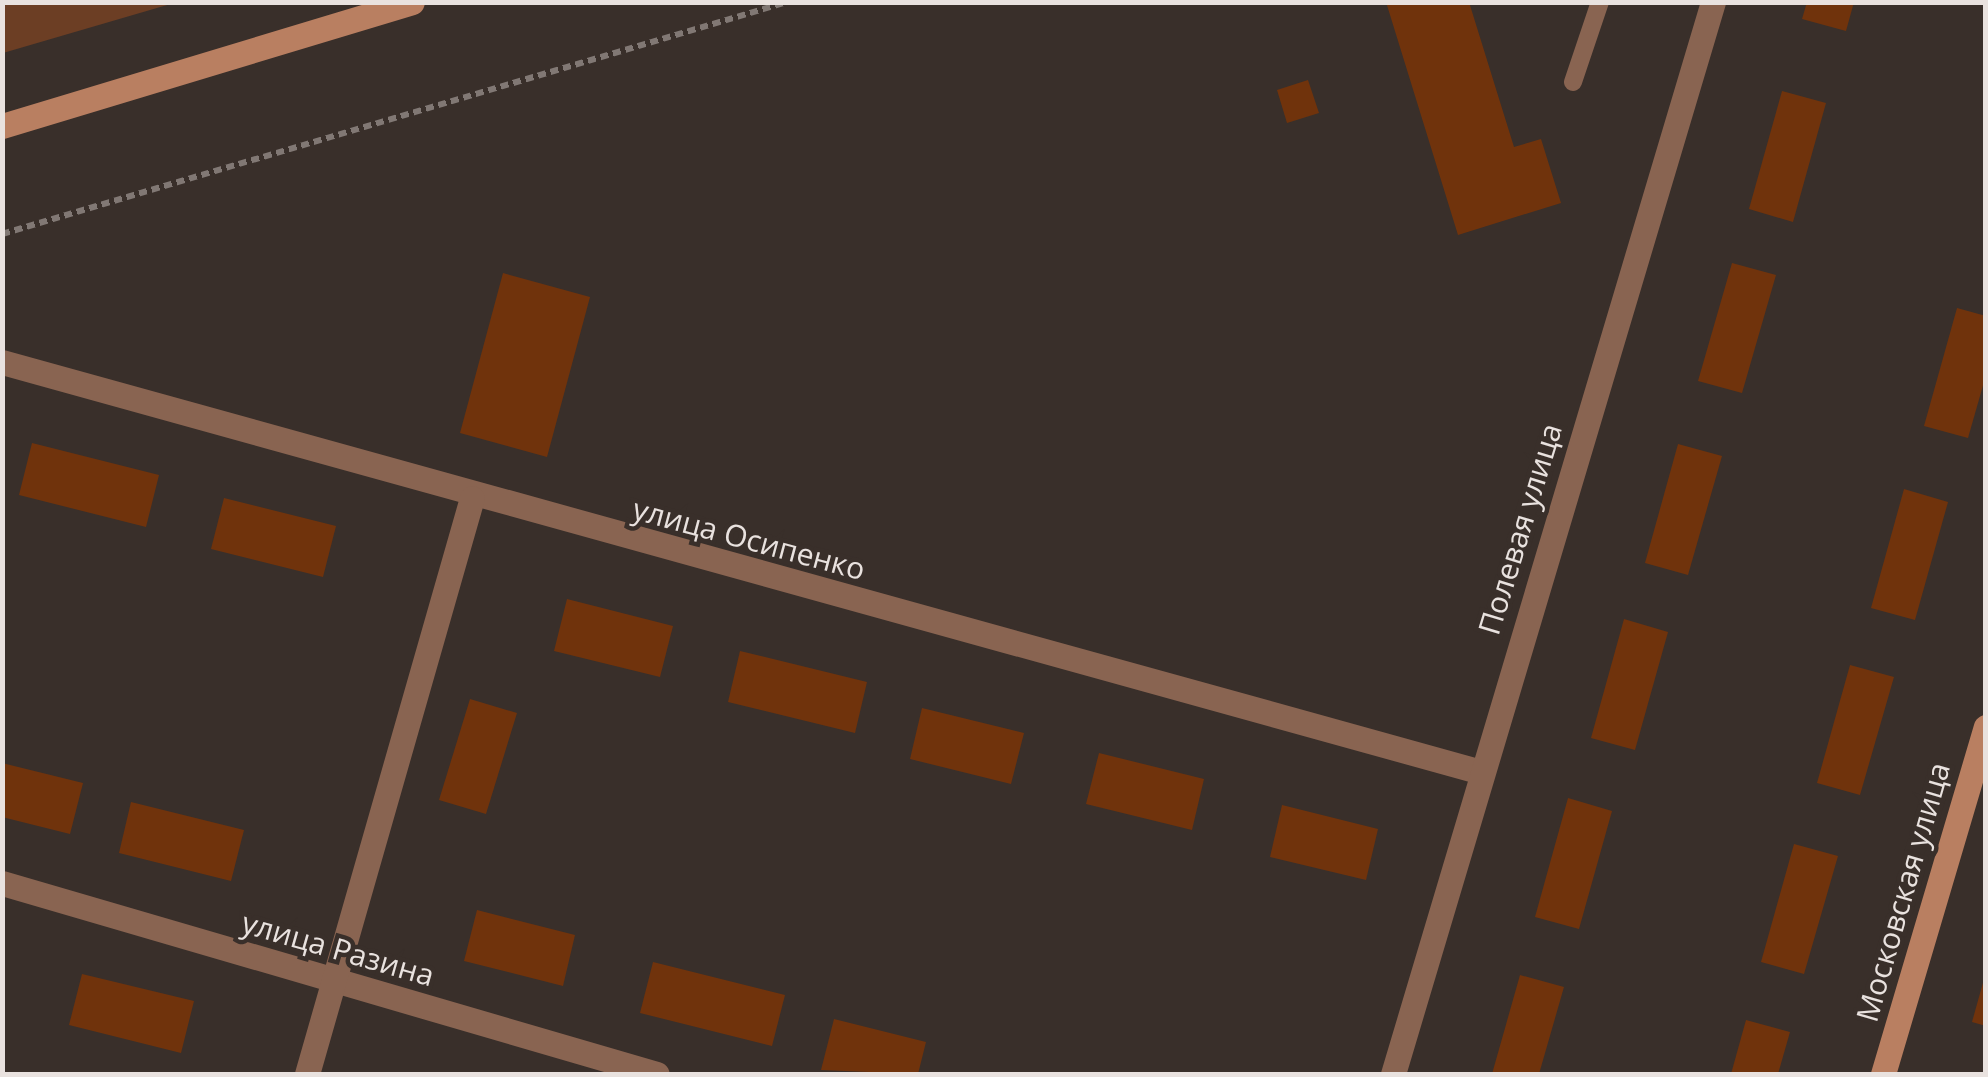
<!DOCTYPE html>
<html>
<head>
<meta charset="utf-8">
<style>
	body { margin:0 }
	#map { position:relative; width:1988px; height:1077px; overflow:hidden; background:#392f2a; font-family:"Open Sans",sans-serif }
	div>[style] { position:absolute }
	.green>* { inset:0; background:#6c3e24 }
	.building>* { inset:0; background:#70330c }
	.path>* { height:6px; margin-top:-3px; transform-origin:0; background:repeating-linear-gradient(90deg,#817874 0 8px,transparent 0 13px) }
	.lane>* { height:18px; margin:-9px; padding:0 9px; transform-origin:9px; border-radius:9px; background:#896451 }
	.street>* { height:25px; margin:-12.5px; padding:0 12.5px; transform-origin:12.5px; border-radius:12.5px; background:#896451 }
	.secondary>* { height:25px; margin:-12.5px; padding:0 12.5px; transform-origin:12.5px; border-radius:12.5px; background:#b97f61 }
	span { translate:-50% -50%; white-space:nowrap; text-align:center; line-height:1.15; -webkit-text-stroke:9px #392f2a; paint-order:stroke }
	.street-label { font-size:30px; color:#e9e2df }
	.frame { position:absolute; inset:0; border:5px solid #e9e2df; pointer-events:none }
</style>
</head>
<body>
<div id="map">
	<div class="green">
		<div style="clip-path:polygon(3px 2px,174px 2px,174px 3px,3px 53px)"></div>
	</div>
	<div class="building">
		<div style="clip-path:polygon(1386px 2px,1469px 2px,1514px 147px,1541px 139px,1561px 203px,1458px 235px)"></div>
		<div style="clip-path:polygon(1807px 2px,1854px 2px,1846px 31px,1802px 19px)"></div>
		<div style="clip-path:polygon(1308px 80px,1319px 113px,1287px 123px,1277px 90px)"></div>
		<div style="clip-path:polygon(1782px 91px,1826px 103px,1793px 222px,1749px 209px)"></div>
		<div style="clip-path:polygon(1732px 263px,1776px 275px,1742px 393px,1698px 381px)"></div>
		<div style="clip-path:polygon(503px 273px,590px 297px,547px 457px,460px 433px)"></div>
		<div style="clip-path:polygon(1957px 308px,1986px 316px,1986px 375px,1968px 438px,1924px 426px)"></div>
		<div style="clip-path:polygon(32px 443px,159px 475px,146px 527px,19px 495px)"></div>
		<div style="clip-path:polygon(1678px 444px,1722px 456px,1688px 575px,1645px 563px)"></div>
		<div style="clip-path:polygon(1904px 489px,1948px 502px,1915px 620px,1871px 608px)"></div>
		<div style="clip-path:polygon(224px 498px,336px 526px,323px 577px,211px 549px)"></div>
		<div style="clip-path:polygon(567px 599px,673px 626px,660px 677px,554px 651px)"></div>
		<div style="clip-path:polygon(1624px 619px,1668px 632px,1635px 750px,1591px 738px)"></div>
		<div style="clip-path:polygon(740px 651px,867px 682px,855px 733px,728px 702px)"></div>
		<div style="clip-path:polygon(1850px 665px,1894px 677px,1860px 795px,1817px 783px)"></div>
		<div style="clip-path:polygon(470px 699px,517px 713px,486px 814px,439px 800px)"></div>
		<div style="clip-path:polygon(922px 708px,1024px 733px,1011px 784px,910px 759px)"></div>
		<div style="clip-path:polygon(1099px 753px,1204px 779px,1192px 830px,1086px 804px)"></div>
		<div style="clip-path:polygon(2px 763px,83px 783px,70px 834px,2px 817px)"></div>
		<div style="clip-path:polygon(1568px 798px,1612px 811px,1579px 929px,1535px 917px)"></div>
		<div style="clip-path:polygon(131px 802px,244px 830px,231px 881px,119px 853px)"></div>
		<div style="clip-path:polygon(1282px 805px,1378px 829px,1366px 880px,1270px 857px)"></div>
		<div style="clip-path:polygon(1794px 844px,1838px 856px,1804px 974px,1761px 962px)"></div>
		<div style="clip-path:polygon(477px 910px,575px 935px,563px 986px,464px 961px)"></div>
		<div style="clip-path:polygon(653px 962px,785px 995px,772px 1046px,640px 1013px)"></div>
		<div style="clip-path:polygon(82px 974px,194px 1001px,181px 1053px,69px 1025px)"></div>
		<div style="clip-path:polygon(1520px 975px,1564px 987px,1539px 1074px,1492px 1074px)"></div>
		<div style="clip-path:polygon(1984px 979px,1986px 979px,1986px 1026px,1972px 1022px)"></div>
		<div style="clip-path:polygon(834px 1019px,926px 1042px,918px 1074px,821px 1070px)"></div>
		<div style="clip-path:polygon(1746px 1020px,1790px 1032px,1778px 1074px,1731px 1074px)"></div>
	</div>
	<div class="path">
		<div style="left:2px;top:234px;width:819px;rotate:-16.46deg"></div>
	</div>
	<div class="lane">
		<div style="left:1573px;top:82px;width:84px;rotate:-71.4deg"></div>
	</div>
	<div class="street">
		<div style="left:2px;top:362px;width:1535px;rotate:15.49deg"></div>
		<div style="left:2px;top:883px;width:682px;rotate:16.26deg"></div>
		<div style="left:307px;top:1074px;width:599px;rotate:-74.02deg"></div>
		<div style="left:1393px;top:1074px;width:1119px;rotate:-73.38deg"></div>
	</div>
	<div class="secondary">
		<div style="left:2px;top:126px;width:428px;rotate:-16.8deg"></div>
		<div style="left:1883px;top:1074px;width:362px;rotate:-73.5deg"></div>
	</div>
	<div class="street-label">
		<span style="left:1520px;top:529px;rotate:-73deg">Полевая улица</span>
		<span style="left:749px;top:539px;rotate:15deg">улица Осипенко</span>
		<span style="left:1903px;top:892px;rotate:-74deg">Московская улица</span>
		<span style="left:338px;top:949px;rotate:16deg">улица Разина</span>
	</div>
	<div class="frame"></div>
</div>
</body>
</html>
